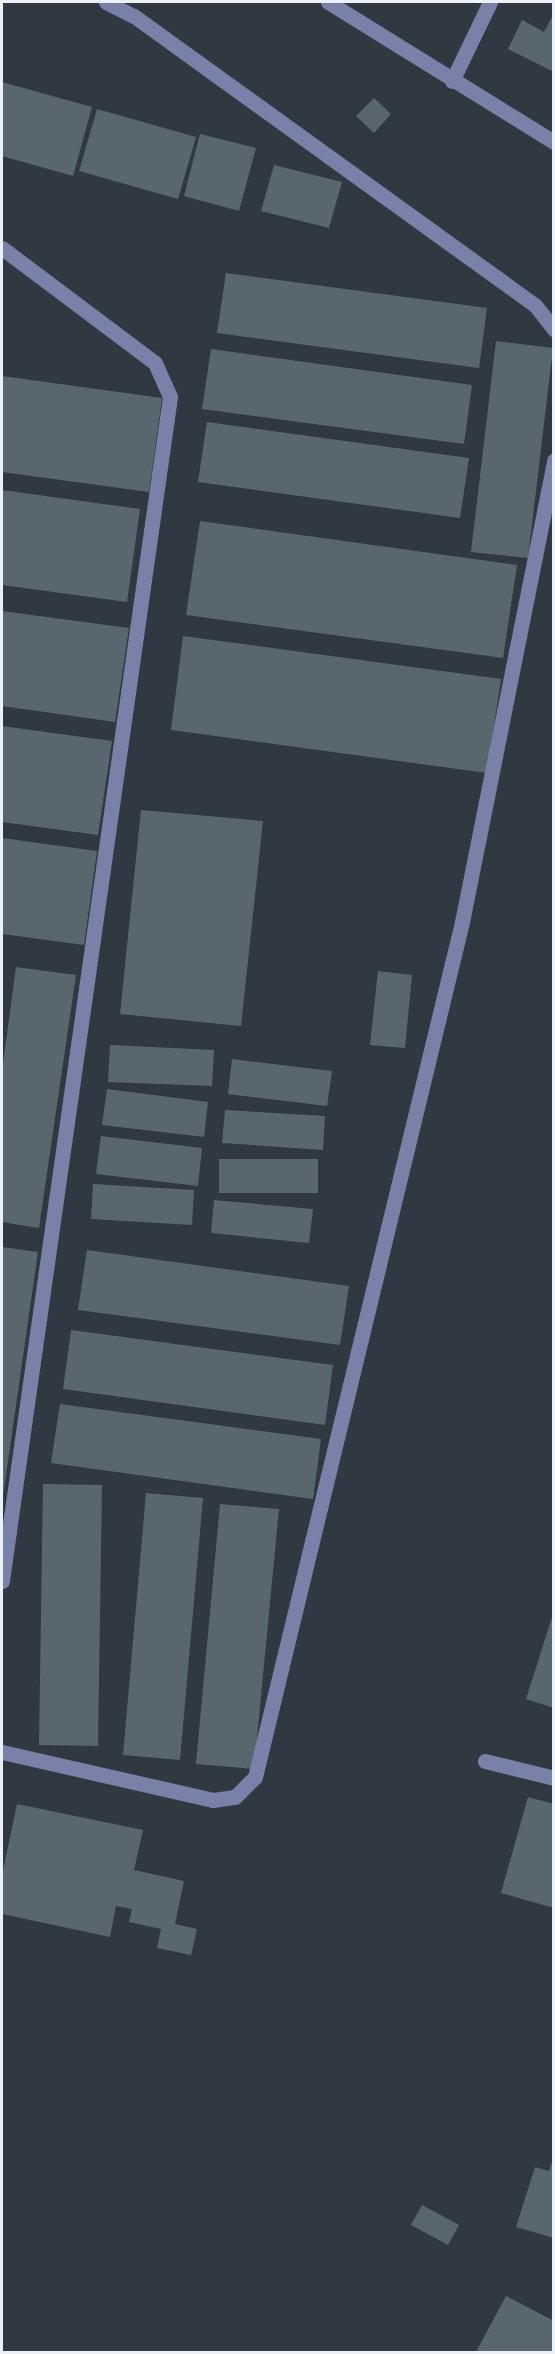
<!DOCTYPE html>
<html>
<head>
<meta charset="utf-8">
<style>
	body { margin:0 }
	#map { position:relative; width:555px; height:2354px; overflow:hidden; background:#303842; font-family:"Fira Sans",sans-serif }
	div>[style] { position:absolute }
	.building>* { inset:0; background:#58676d }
	.minor>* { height:15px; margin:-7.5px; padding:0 7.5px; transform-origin:7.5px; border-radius:7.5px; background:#7a81a8 }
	span { translate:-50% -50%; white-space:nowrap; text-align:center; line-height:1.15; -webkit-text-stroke:5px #303842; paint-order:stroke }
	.frame { position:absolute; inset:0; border:3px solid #ecf1f8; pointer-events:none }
</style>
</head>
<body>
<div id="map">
	<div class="building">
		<div style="clip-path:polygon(554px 13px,554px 72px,508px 49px,522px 20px,544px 32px)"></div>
		<div style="clip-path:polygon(2px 82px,92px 107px,73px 176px,2px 156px)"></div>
		<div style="clip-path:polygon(374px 98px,391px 114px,374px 133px,356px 116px)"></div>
		<div style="clip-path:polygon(97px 109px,196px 137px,178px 199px,79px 171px)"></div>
		<div style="clip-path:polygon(200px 134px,256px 148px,239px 211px,184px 196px)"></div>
		<div style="clip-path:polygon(274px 165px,342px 182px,329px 228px,261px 211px)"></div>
		<div style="clip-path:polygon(226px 273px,487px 308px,479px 368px,217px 333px)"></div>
		<div style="clip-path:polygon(496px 341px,553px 348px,528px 558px,471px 552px)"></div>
		<div style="clip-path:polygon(211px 349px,472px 385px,464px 444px,202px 409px)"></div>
		<div style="clip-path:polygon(2px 376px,162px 398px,149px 492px,2px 472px)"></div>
		<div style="clip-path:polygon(207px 422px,469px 458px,460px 518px,198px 482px)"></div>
		<div style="clip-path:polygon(2px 490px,140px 509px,127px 602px,2px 585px)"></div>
		<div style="clip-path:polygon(200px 521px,517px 565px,503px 658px,186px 615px)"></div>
		<div style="clip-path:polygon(2px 611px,129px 628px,115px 722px,2px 706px)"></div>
		<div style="clip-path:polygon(183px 636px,501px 679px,487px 773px,171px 730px)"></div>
		<div style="clip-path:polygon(2px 726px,112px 741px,98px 835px,2px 822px)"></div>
		<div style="clip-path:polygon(141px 810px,263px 821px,241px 1026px,120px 1014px)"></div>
		<div style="clip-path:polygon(2px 838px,97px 851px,84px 945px,2px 934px)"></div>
		<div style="clip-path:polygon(16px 967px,76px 975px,39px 1228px,2px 1222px,2px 1071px)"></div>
		<div style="clip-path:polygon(378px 971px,412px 975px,405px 1048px,370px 1045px)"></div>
		<div style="clip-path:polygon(110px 1045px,214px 1050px,212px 1086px,108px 1082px)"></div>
		<div style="clip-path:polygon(232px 1059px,332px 1071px,327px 1106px,228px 1094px)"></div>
		<div style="clip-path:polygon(107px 1089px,208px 1102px,204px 1137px,102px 1125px)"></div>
		<div style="clip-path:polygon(225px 1110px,325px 1116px,323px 1150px,222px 1143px)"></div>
		<div style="clip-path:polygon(101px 1136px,202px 1148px,198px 1186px,96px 1174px)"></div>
		<div style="clip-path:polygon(219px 1159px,318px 1159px,318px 1193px,219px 1193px)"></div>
		<div style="clip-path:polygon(93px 1184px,194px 1190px,192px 1225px,91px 1219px)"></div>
		<div style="clip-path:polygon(214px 1200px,313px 1209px,309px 1243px,211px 1233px)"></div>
		<div style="clip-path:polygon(2px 1247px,38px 1252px,3px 1496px,2px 1496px)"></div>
		<div style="clip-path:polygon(87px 1250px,349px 1286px,340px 1345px,78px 1310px)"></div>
		<div style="clip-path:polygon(71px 1330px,333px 1365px,325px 1425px,63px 1389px)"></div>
		<div style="clip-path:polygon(60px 1404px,321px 1439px,313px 1499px,51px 1463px)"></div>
		<div style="clip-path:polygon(43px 1484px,102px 1485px,98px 1746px,39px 1745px)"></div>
		<div style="clip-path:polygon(146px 1493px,203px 1498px,180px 1760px,123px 1755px)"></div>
		<div style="clip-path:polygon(220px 1504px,279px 1509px,254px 1769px,196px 1764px)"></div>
		<div style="clip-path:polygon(553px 1614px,554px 1614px,554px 1708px,526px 1699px)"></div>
		<div style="clip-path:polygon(528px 1797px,554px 1804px,554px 1908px,501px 1893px)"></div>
		<div style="clip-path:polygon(17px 1804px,143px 1830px,134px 1870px,184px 1881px,175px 1924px,197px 1929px,191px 1955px,157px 1948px,161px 1929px,129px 1922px,132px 1909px,116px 1906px,110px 1937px,2px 1914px,2px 1875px)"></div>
		<div style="clip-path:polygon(554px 2157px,554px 2238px,516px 2227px,535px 2167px,549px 2171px)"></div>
		<div style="clip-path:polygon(422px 2205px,459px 2225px,448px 2245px,411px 2225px)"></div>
		<div style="clip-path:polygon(506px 2296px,554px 2321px,554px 2352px,476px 2352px)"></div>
	</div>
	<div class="minor">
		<div style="left:106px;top:2px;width:31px;rotate:27deg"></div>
		<div style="left:134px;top:16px;width:494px;rotate:35.8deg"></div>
		<div style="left:535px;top:305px;width:31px;rotate:52deg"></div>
		<div style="left:328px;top:2px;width:266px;rotate:31.8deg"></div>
		<div style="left:452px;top:81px;width:88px;rotate:-64.3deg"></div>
		<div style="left:2px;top:248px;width:191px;rotate:36.9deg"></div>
		<div style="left:155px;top:363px;width:37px;rotate:66deg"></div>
		<div style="left:170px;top:397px;width:1196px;rotate:98.08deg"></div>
		<div style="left:2px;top:1752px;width:216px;rotate:12.8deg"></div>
		<div style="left:213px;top:1800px;width:22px;rotate:-8deg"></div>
		<div style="left:235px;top:1797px;width:28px;rotate:-45deg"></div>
		<div style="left:255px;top:1777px;width:880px;rotate:-76.39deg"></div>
		<div style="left:462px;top:922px;width:471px;rotate:-78.7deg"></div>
		<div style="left:485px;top:1761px;width:71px;rotate:13.8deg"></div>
	</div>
	<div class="frame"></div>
</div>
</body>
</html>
